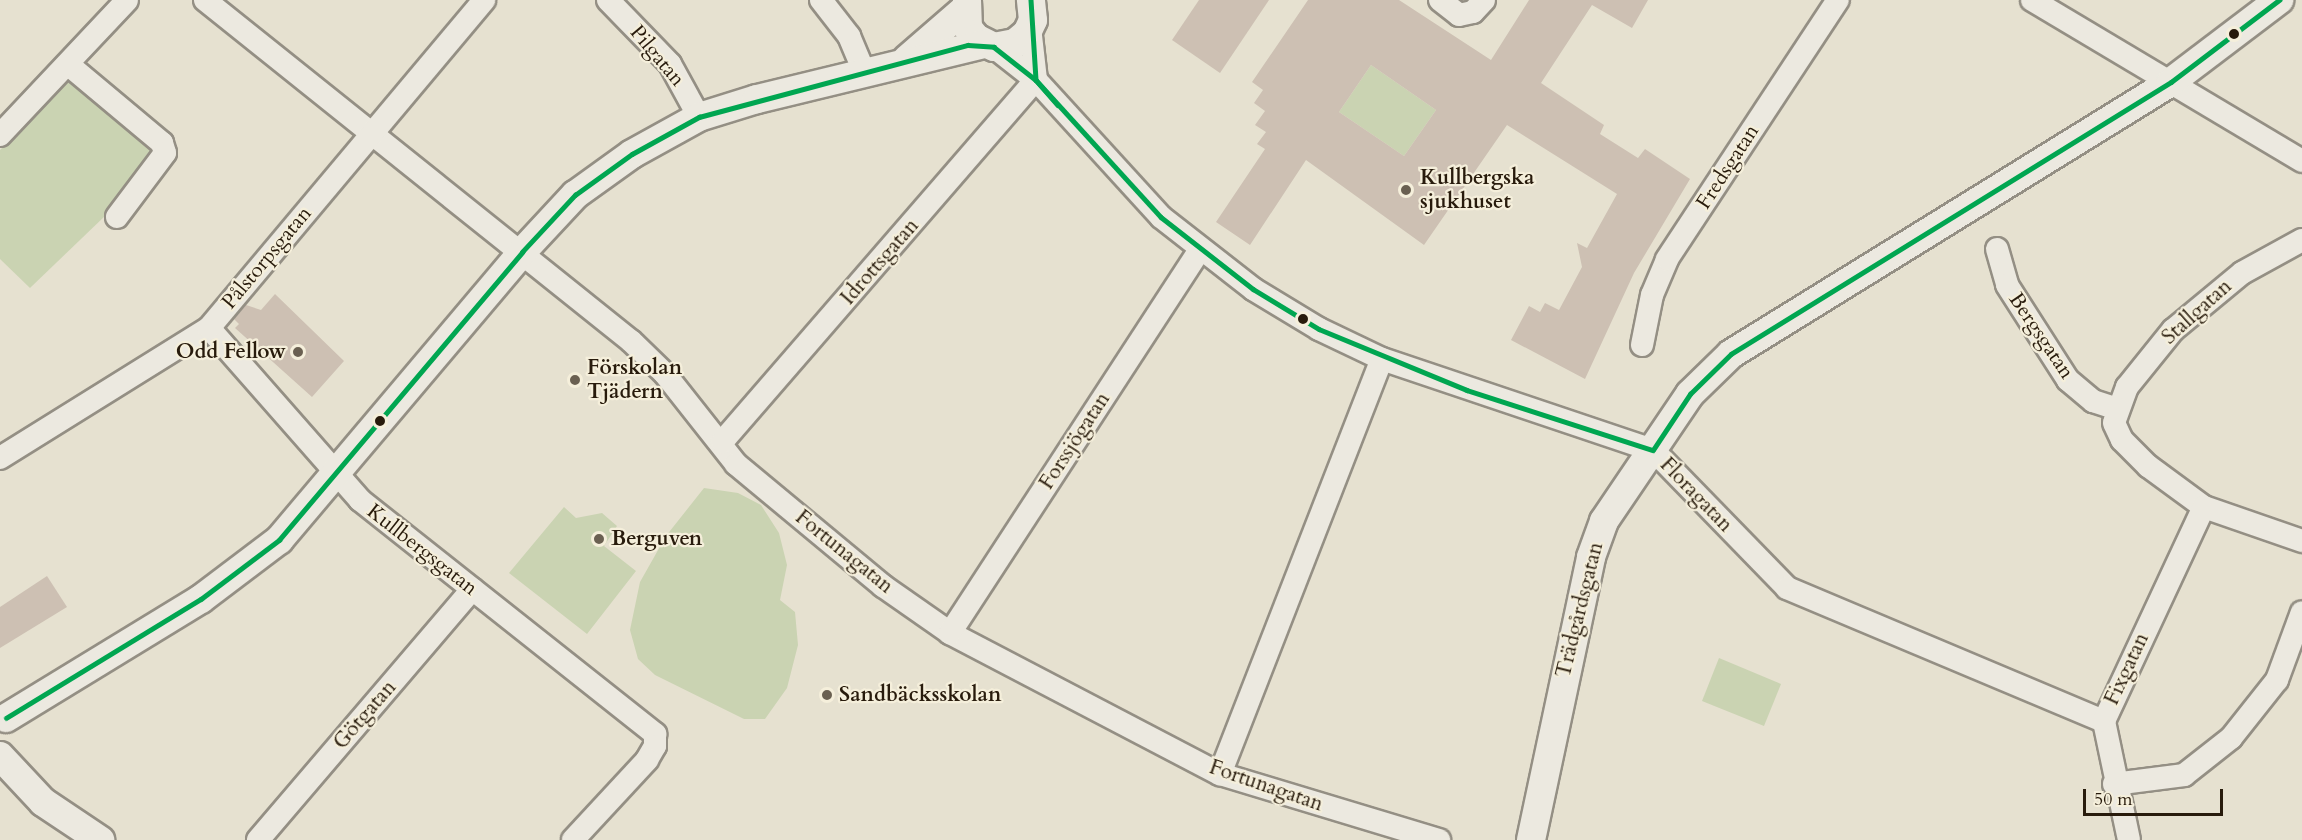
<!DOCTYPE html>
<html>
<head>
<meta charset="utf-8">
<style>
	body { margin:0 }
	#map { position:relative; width:2302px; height:840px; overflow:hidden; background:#e6e1d0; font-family:Cardo,serif }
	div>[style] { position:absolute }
	.green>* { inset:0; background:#cad3b2 }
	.building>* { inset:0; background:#cdc0b3 }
	.roads { filter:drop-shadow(2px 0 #948f84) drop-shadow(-2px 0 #948f84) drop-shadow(0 2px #948f84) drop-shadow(0 -2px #948f84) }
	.minor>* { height:22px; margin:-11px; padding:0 11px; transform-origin:11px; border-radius:11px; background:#ece9e0 }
	.tertiary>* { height:28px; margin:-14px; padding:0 14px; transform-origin:14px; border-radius:14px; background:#ece9e0 }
	.bus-1>* { height:4.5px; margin:-2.25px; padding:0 2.25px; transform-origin:2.25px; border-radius:2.25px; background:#00a651 }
	.dots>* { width:16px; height:16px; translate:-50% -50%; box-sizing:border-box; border:3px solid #f5efdb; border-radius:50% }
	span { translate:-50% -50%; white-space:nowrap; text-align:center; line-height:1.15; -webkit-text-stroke:4.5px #f5efdb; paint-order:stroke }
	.street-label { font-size:21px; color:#281b0c }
	.poi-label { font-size:21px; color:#281b0c; font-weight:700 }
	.left { translate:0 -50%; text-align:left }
	.right { translate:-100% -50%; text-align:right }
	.scale { position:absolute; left:2083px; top:789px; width:140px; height:27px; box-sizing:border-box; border:3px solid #281b0c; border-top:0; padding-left:8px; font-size:18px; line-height:21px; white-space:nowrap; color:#281b0c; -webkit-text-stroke:4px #f5efdb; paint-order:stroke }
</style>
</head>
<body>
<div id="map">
	<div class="green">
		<div style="clip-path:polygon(1371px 65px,1436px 110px,1404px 156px,1339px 112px)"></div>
		<div style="clip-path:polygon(71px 78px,158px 152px,106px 215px,30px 288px,0 259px,0 150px)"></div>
		<div style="clip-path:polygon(704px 488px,738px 493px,761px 505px,779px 533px,787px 565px,780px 600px,795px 612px,798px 645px,787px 688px,765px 719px,744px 719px,655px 675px,638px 659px,630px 630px,640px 582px,666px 536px)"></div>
		<div style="clip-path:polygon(564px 507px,576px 518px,602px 513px,617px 526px,604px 546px,636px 571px,587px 634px,509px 573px)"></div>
		<div style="clip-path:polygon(1719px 658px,1781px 684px,1764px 726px,1702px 701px)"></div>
	</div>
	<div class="building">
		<div style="clip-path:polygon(1199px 0,1269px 0,1220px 73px,1172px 40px)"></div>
		<div style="clip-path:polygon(evenodd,1308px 0,1399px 0,1491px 60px,1529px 0,1648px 0,1632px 28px,1592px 5px,1541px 83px,1604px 125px,1600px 134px,1638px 158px,1645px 149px,1690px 179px,1634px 273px,1585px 379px,1511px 340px,1529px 306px,1540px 312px,1545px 303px,1559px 310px,1582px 267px,1577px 243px,1587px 248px,1617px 194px,1507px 125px,1424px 245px,1306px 160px,1250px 245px,1216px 222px,1265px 149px,1257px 144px,1266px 132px,1255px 125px,1265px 111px,1254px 103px,1263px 90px,1252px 82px,1308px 0,1371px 65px,1436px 110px,1404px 156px,1339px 112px,1371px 65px)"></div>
		<div style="clip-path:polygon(275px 294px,344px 361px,312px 397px,235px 328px,239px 324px,234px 319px,246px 305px,261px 310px)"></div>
		<div style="clip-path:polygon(47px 576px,67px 607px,0 648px,0 607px)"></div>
	</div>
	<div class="roads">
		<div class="minor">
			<div style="left:205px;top:0;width:546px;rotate:38.68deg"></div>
			<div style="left:631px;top:341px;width:47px;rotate:44.1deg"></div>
			<div style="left:665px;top:374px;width:115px;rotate:51.7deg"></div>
			<div style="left:736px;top:464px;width:191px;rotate:39.7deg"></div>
			<div style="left:883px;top:586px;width:82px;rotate:35deg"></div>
			<div style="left:950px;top:633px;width:305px;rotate:27.6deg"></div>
			<div style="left:1220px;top:774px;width:229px;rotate:16.8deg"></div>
			<div style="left:608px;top:0;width:89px;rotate:45.9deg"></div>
			<div style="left:670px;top:64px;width:60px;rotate:61.3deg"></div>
			<div style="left:821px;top:0;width:46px;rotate:52.1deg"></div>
			<div style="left:849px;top:36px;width:41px;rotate:67.2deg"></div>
			<div style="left:1440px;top:0;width:24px;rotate:38deg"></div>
			<div style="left:1459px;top:15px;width:14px;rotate:-12deg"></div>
			<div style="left:1473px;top:12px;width:16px;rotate:-47deg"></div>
			<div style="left:2032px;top:0;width:314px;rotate:30.8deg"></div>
			<div style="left:1030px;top:27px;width:53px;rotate:83.5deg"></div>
			<div style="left:994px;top:47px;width:53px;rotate:38.2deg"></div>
			<div style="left:1036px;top:80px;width:185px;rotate:47.6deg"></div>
			<div style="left:1161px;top:217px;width:117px;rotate:38deg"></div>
			<div style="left:1253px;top:289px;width:77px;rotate:31.2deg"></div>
			<div style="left:1319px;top:329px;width:70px;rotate:25.5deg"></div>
			<div style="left:1382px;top:359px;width:286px;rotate:18.6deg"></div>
			<div style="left:1653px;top:450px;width:192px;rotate:45.8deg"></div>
			<div style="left:1787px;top:588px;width:344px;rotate:22.8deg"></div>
			<div style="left:70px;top:66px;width:120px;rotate:39.9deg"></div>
			<div style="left:162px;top:143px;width:10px;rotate:73deg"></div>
			<div style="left:165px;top:153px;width:80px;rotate:126.9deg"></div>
			<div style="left:0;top:135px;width:185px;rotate:-46.7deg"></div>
			<div style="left:2302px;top:240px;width:68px;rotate:151.2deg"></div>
			<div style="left:2242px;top:273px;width:89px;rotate:140.4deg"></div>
			<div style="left:2173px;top:330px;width:73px;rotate:128.9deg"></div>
			<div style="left:2127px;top:387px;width:38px;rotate:110deg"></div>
			<div style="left:2114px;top:423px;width:19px;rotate:65deg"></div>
			<div style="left:2122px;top:440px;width:37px;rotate:45deg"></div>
			<div style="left:2148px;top:466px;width:69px;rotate:36.2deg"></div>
			<div style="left:2204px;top:507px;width:104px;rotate:19.1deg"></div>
			<div style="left:1997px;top:249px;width:37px;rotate:74deg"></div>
			<div style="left:2007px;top:285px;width:113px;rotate:57.3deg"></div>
			<div style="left:2068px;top:380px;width:33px;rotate:40deg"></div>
			<div style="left:2093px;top:401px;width:25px;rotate:18deg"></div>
			<div style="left:209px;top:328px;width:229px;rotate:48.7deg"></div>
			<div style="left:360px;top:500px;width:377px;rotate:38.4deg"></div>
			<div style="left:655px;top:734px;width:12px;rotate:90deg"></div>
			<div style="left:655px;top:746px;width:16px;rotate:120deg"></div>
			<div style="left:647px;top:760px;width:109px;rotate:132.8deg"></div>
			<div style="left:1642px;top:345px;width:51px;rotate:-78.7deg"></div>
			<div style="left:1652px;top:295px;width:39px;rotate:-67deg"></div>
			<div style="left:1667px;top:259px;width:310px;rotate:-56.6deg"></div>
			<div style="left:722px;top:442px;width:479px;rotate:-49.1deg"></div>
			<div style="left:0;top:458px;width:246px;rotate:-31.9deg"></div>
			<div style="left:209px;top:328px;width:428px;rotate:-50deg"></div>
			<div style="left:950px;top:633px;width:457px;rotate:-56.9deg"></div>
			<div style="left:1220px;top:774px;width:445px;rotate:-68.7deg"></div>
			<div style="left:2114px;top:784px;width:71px;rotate:-7.3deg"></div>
			<div style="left:2184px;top:775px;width:60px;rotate:-38.2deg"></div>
			<div style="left:2231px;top:738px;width:74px;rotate:-51.6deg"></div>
			<div style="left:2277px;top:680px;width:72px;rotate:-69.8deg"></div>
			<div style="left:258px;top:840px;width:330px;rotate:-49.5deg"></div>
			<div style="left:2129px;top:840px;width:122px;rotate:-101.9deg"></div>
			<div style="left:2104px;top:721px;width:236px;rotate:-65deg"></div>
		</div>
		<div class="tertiary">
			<div style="left:967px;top:0;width:28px;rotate:88deg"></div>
			<div style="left:968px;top:28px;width:13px;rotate:51deg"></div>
			<div style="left:976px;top:38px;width:20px;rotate:27deg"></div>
			<div style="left:994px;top:47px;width:21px;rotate:-11deg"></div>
			<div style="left:1015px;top:43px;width:16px;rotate:-40deg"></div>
			<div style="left:1027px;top:33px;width:14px;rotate:-65deg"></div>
			<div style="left:1033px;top:20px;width:20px;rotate:-96deg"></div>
			<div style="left:907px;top:59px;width:77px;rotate:-40.8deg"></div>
			<div style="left:6px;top:718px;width:228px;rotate:-31.4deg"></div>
			<div style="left:201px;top:599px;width:98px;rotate:-37.1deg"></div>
			<div style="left:279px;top:540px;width:377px;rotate:-49.8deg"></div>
			<div style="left:522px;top:252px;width:78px;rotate:-47.1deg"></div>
			<div style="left:575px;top:195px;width:70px;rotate:-35.7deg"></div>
			<div style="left:632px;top:154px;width:77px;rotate:-28.9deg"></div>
			<div style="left:699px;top:117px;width:61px;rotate:-17.2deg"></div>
			<div style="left:757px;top:99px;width:235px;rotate:-13.6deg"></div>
			<div style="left:0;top:756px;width:63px;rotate:46.9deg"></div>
			<div style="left:43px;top:802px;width:69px;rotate:33.7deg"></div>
			<div style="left:1531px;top:840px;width:289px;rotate:-78deg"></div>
			<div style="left:1591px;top:557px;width:38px;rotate:-70deg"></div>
			<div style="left:1604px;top:521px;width:153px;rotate:-55.9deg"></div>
			<div style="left:1690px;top:394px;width:57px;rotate:-44.3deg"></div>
			<div style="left:1731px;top:354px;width:517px;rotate:-31.72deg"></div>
			<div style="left:2171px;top:82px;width:136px;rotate:-37.2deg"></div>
		</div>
	</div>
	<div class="bus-1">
		<div style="left:1031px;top:0;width:80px;rotate:86.4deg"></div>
		<div style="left:1036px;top:80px;width:33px;rotate:49deg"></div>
		<div style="left:1653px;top:450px;width:67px;rotate:-56.5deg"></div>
		<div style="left:1690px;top:394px;width:57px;rotate:-44.3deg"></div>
		<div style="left:1731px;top:354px;width:517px;rotate:-31.72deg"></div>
		<div style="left:2171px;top:82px;width:136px;rotate:-37.2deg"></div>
		<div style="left:6px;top:718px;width:228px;rotate:-31.4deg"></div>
		<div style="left:201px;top:599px;width:98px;rotate:-37.1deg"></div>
		<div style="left:279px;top:540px;width:377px;rotate:-49.8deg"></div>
		<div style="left:522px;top:252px;width:78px;rotate:-47.1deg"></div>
		<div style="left:575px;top:195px;width:70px;rotate:-35.7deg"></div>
		<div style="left:632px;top:154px;width:77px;rotate:-28.9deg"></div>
		<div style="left:699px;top:117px;width:278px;rotate:-15deg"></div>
		<div style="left:968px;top:45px;width:26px;rotate:4deg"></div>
		<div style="left:994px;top:47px;width:53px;rotate:38.2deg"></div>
		<div style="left:1036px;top:80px;width:185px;rotate:47.6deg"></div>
		<div style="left:1161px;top:217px;width:117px;rotate:38deg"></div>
		<div style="left:1253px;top:289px;width:77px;rotate:31.2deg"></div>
		<div style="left:1319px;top:329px;width:160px;rotate:22.4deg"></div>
		<div style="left:1467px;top:390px;width:195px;rotate:17.9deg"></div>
	</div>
	<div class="dots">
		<div style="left:2234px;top:34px;background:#281b0c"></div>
		<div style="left:1406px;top:190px;background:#6a6051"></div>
		<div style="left:1303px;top:319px;background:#281b0c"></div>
		<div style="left:298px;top:352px;background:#6a6051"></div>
		<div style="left:575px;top:380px;background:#6a6051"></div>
		<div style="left:380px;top:421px;background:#281b0c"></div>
		<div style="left:599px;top:539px;background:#6a6051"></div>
		<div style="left:827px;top:695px;background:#6a6051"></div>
	</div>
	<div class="street-label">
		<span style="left:657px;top:56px;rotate:50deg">Pilgatan</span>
		<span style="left:1728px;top:167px;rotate:-57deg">Fredsgatan</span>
		<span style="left:267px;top:258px;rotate:-50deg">Pålstorpsgatan</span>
		<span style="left:880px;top:262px;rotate:-49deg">Idrottsgatan</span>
		<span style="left:2197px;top:312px;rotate:-42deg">Stallgatan</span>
		<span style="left:2041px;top:336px;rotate:56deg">Bergsgatan</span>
		<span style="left:1075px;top:441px;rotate:-57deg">Forssjögatan</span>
		<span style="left:1696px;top:495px;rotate:46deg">Floragatan</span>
		<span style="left:422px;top:550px;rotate:38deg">Kullbergsgatan</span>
		<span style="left:844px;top:552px;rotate:39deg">Fortunagatan</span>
		<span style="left:1580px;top:610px;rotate:-76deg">Trädgårdsgatan</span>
		<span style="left:2127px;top:669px;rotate:-65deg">Fixgatan</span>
		<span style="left:365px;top:715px;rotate:-49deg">Götgatan</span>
		<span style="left:1266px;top:786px;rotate:19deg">Fortunagatan</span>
	</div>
	<div class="poi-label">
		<span class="left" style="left:1420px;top:190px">Kullbergska<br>sjukhuset</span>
		<span class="right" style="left:286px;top:352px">Odd Fellow</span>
		<span class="left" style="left:587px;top:380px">Förskolan<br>Tjädern</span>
		<span class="left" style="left:611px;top:539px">Berguven</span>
		<span class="left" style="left:839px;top:695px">Sandbäcksskolan</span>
	</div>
	<div class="scale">50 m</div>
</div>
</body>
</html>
